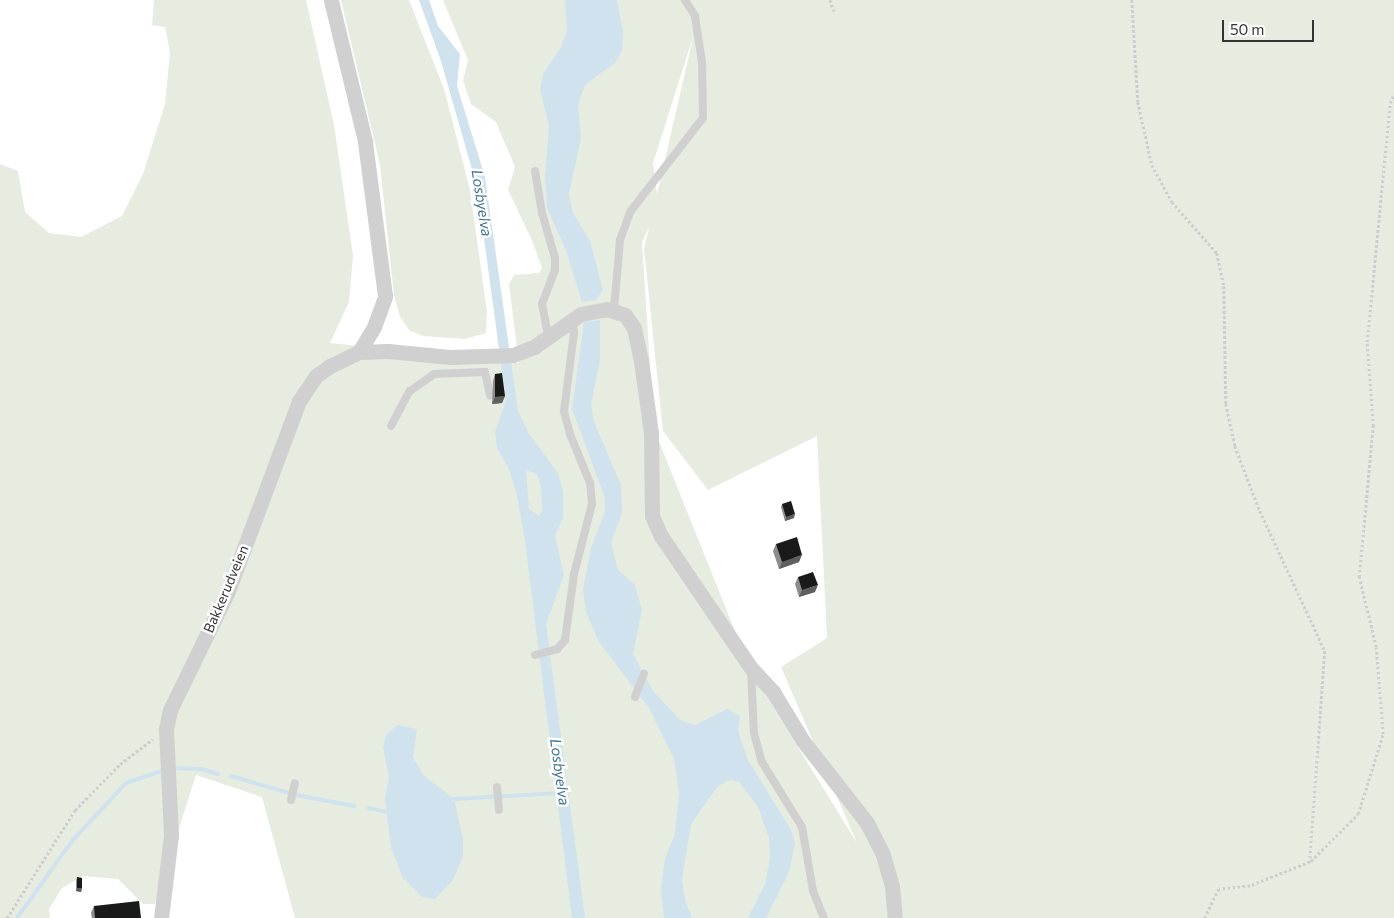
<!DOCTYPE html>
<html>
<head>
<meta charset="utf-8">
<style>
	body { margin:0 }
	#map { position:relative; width:1394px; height:918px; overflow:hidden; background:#fff; font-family:Commissioner,sans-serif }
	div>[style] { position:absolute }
	.green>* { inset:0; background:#e6ecdf }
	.water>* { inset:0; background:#cfe2ee }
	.stream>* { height:4px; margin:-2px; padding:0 2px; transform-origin:2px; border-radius:2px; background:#cfe2ee }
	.path>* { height:2.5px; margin-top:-1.25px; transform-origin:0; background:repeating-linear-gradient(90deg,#cdcdcd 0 2.5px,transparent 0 5px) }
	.service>* { height:8px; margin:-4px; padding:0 4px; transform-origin:4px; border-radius:4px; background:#d0d0d0 }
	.minor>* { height:15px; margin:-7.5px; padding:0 7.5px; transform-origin:7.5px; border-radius:7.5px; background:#d0d0d0 }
	.wall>* { inset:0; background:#8c8c8c }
	.shaded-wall>* { inset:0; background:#5f5f5f }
	.building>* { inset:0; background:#1a1a1a }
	span { translate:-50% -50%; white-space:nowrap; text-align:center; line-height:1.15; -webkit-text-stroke:5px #fff; paint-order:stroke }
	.street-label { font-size:14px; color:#333 }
	.water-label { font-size:15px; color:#3f7597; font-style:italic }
	.scale { position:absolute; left:1222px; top:20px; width:92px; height:22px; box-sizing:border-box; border:2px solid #333; border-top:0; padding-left:6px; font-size:15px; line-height:18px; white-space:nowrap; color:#333; -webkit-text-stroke:4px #fff; paint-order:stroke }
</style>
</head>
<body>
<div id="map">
	<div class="green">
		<div style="clip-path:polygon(evenodd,154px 0,306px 0,334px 125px,353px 256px,349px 302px,330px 343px,519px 363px,509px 284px,514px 275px,539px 273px,542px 268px,531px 238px,508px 190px,515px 167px,496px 122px,471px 104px,463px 81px,468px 60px,443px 0,1394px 0,1394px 918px,295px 918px,262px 797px,196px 775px,155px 904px,143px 904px,118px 879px,83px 876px,62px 888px,49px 909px,50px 918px,0 918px,0 164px,18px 171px,25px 212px,49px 233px,81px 237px,122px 216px,143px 174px,165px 104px,170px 53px,165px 27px,152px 25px,154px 0,693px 37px,693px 38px,657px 194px,653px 163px,693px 37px,154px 0,649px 228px,644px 249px,663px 431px,708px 490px,817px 436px,827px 638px,781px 667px,857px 843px,751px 671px,654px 429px,642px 242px,649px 228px)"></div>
		<div style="clip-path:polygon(341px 0,409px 0,444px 89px,470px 190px,487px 312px,486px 333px,465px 339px,424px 336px,410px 331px,400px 317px,394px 295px,380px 165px)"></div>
	</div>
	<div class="water">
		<div style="clip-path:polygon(evenodd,419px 0,429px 0,438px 26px,460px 54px,457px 86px,485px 177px,518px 411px,529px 434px,558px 473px,563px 491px,563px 518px,555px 536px,564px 575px,546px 624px,585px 918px,572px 918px,525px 541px,517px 496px,509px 469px,497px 448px,495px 432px,506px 400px,477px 187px,441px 61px,419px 0,526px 470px,537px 474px,541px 486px,542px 511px,539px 516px,529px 509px,526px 470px)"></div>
		<div style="clip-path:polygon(565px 0,617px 0,623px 32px,622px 50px,615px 63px,585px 85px,578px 105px,581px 138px,569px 194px,573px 213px,590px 241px,603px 290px,596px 300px,582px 302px,566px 250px,547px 208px,545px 178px,549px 125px,540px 90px,543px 74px,561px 47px,567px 30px)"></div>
		<div style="clip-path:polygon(600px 320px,600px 361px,591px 404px,594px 422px,621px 485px,622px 512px,611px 543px,618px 570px,635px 585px,642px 610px,633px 654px,653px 691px,680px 720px,695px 725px,727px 709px,740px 716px,738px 732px,748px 760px,790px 828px,795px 843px,789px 872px,766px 918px,748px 918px,765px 884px,770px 858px,769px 838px,758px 807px,739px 782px,730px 780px,718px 786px,691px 824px,682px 879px,685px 900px,692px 918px,664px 918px,661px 890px,665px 858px,675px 834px,679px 794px,674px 759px,649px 708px,599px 642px,586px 612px,583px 589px,591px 548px,605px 512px,605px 498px,572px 409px,584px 322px)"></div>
		<div style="clip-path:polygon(397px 725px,417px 729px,413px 757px,423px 775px,454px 799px,463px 839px,463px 856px,453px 880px,435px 899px,422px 897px,403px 878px,391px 848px,385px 798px,389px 777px,383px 747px,386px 735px)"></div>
	</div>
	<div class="stream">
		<div style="left:172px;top:768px;width:29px;rotate:2deg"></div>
		<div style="left:201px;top:769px;width:18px;rotate:16deg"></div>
		<div style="left:231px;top:776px;width:68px;rotate:16.3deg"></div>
		<div style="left:296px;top:795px;width:59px;rotate:10.7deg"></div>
		<div style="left:454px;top:799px;width:107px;rotate:-3.2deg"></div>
		<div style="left:369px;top:808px;width:17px;rotate:13deg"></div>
		<div style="left:17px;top:918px;width:95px;rotate:-54.5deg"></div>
		<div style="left:72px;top:841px;width:79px;rotate:-47deg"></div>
		<div style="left:126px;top:783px;width:41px;rotate:-18.4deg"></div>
	</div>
	<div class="path">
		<div style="left:830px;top:0;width:12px;rotate:70deg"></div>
		<div style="left:1132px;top:0;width:102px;rotate:86.6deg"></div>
		<div style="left:1138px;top:102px;width:65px;rotate:77.5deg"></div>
		<div style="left:1152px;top:165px;width:42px;rotate:61.6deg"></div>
		<div style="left:1172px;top:202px;width:68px;rotate:48.6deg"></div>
		<div style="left:1217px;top:253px;width:34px;rotate:78deg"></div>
		<div style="left:1224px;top:286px;width:118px;rotate:89deg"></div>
		<div style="left:1226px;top:404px;width:43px;rotate:77.9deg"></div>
		<div style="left:1235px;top:446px;width:70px;rotate:69deg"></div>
		<div style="left:1260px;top:511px;width:154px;rotate:65.1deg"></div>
		<div style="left:1325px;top:651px;width:212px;rotate:94.1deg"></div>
		<div style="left:1310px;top:862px;width:65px;rotate:158.2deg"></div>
		<div style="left:1250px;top:886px;width:31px;rotate:174deg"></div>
		<div style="left:1219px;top:889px;width:32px;rotate:116deg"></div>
		<div style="left:1311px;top:861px;width:66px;rotate:-45deg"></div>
		<div style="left:1358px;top:814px;width:84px;rotate:-72.6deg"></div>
		<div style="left:1383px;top:734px;width:87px;rotate:-94.6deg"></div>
		<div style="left:1376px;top:647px;width:72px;rotate:-103.7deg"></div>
		<div style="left:1359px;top:577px;width:152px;rotate:-84.7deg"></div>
		<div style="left:1373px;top:426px;width:84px;rotate:-94.1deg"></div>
		<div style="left:1367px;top:342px;width:240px;rotate:-84.5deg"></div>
		<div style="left:1390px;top:103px;width:10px;rotate:-66deg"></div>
		<div style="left:7px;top:918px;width:128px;rotate:-57.8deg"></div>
		<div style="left:75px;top:810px;width:64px;rotate:-45.6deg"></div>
		<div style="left:120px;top:764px;width:41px;rotate:-37.1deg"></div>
	</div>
	<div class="service">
		<div style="left:535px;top:171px;width:43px;rotate:80.5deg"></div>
		<div style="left:542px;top:213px;width:47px;rotate:73.9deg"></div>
		<div style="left:555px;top:258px;width:12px;rotate:90deg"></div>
		<div style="left:555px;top:270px;width:36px;rotate:111deg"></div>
		<div style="left:542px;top:304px;width:32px;rotate:79deg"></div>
		<div style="left:614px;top:309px;width:69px;rotate:-85deg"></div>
		<div style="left:620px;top:240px;width:30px;rotate:-70deg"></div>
		<div style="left:630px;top:212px;width:119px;rotate:-52.2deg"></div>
		<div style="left:703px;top:118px;width:56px;rotate:-91deg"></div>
		<div style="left:702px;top:62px;width:47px;rotate:-98.7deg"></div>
		<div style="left:695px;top:16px;width:19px;rotate:-122deg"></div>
		<div style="left:391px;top:426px;width:40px;rotate:-62deg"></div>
		<div style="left:410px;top:391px;width:29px;rotate:-35deg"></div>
		<div style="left:434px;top:374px;width:51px;rotate:-2.2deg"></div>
		<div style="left:485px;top:372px;width:24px;rotate:78deg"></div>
		<div style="left:535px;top:655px;width:23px;rotate:-15deg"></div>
		<div style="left:557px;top:649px;width:12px;rotate:-48deg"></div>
		<div style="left:565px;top:640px;width:67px;rotate:-82.2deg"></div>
		<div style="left:574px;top:574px;width:72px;rotate:-75.6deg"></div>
		<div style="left:592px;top:504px;width:21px;rotate:-95deg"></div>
		<div style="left:590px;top:483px;width:53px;rotate:-112.2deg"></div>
		<div style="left:570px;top:434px;width:24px;rotate:-105deg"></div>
		<div style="left:564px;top:411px;width:79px;rotate:-82.7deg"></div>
		<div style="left:574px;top:333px;width:13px;rotate:-99deg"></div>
		<div style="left:751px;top:670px;width:63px;rotate:87.3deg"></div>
		<div style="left:754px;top:733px;width:30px;rotate:75deg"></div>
		<div style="left:762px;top:762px;width:76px;rotate:58.4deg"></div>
		<div style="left:802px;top:827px;width:65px;rotate:80.2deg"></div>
		<div style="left:813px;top:891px;width:29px;rotate:68deg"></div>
		<div style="left:635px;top:697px;width:25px;rotate:-69deg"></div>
		<div style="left:497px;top:787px;width:23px;rotate:85deg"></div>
		<div style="left:291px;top:800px;width:17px;rotate:-77deg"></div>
	</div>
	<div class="minor">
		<div style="left:359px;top:352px;width:29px;rotate:-2deg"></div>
		<div style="left:388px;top:351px;width:62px;rotate:5.5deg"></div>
		<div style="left:450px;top:357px;width:63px;rotate:-1.8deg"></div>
		<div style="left:513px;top:355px;width:22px;rotate:-21deg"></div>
		<div style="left:534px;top:347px;width:57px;rotate:-35.1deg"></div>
		<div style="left:581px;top:314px;width:26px;rotate:-11deg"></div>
		<div style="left:607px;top:309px;width:19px;rotate:18deg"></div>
		<div style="left:625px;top:315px;width:16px;rotate:55deg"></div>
		<div style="left:634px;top:328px;width:34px;rotate:78deg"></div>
		<div style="left:641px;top:361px;width:73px;rotate:82.1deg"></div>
		<div style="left:651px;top:433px;width:83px;rotate:89.3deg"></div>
		<div style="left:652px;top:516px;width:22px;rotate:66deg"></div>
		<div style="left:661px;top:536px;width:160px;rotate:55.7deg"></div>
		<div style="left:751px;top:668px;width:33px;rotate:47deg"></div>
		<div style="left:773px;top:692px;width:57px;rotate:58.5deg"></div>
		<div style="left:803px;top:741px;width:104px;rotate:52deg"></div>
		<div style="left:867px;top:823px;width:36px;rotate:63deg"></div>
		<div style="left:883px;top:855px;width:32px;rotate:74deg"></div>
		<div style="left:892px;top:886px;width:32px;rotate:85deg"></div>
		<div style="left:161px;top:918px;width:84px;rotate:-83.1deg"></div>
		<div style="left:171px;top:835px;width:106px;rotate:-92.7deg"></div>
		<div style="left:166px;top:729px;width:19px;rotate:-78deg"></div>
		<div style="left:170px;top:710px;width:132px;rotate:-64deg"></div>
		<div style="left:228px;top:591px;width:203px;rotate:-69.5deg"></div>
		<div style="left:299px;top:401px;width:30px;rotate:-56deg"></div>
		<div style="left:316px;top:376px;width:17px;rotate:-36deg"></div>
		<div style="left:330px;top:366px;width:32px;rotate:-26deg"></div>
		<div style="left:359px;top:352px;width:29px;rotate:-59deg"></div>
		<div style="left:374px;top:327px;width:33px;rotate:-70deg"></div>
		<div style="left:385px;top:296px;width:156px;rotate:-97.4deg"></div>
		<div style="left:365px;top:141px;width:145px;rotate:-103.6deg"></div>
	</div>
	<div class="wall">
		<div style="clip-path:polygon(495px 374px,505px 396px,502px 403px,492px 404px,493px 381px)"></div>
		<div style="clip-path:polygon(782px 504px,794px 518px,785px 521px,781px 507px)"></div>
		<div style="clip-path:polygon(776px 544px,799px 562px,779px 569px,773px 551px)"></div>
		<div style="clip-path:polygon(798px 577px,815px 592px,799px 597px,795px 584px)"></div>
		<div style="clip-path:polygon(77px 877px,82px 888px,81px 892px,76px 891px,76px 881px)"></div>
		<div style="clip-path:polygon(94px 906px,141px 918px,92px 918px,91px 913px)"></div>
	</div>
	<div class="shaded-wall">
		<div style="clip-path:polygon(505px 396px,502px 403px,492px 404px,495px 397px)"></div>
		<div style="clip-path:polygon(795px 514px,794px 518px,785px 521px,786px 517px)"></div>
		<div style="clip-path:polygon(802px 555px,799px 562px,779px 569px,782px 562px)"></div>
		<div style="clip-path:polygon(818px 585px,815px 592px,799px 597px,802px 590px)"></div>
		<div style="clip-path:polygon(77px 888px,82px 888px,81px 892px,76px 891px)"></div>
	</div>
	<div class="building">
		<div style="clip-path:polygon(502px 373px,505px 396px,495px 397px,495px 374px)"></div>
		<div style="clip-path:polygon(791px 501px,795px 514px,786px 517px,782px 504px)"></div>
		<div style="clip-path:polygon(797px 537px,802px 555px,782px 562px,776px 544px)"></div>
		<div style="clip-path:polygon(813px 572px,818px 585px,802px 590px,798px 577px)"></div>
		<div style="clip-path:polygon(77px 877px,82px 878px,82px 888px,77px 888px)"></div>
		<div style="clip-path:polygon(139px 901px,141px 918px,95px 918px,94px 906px)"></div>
	</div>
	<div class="street-label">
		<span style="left:226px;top:589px;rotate:-67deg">Bakkerudveien</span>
	</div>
	<div class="water-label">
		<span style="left:482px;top:203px;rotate:81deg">Losbyelva</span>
		<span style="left:560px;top:772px;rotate:82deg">Losbyelva</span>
	</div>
	<div class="scale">50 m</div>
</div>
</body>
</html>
